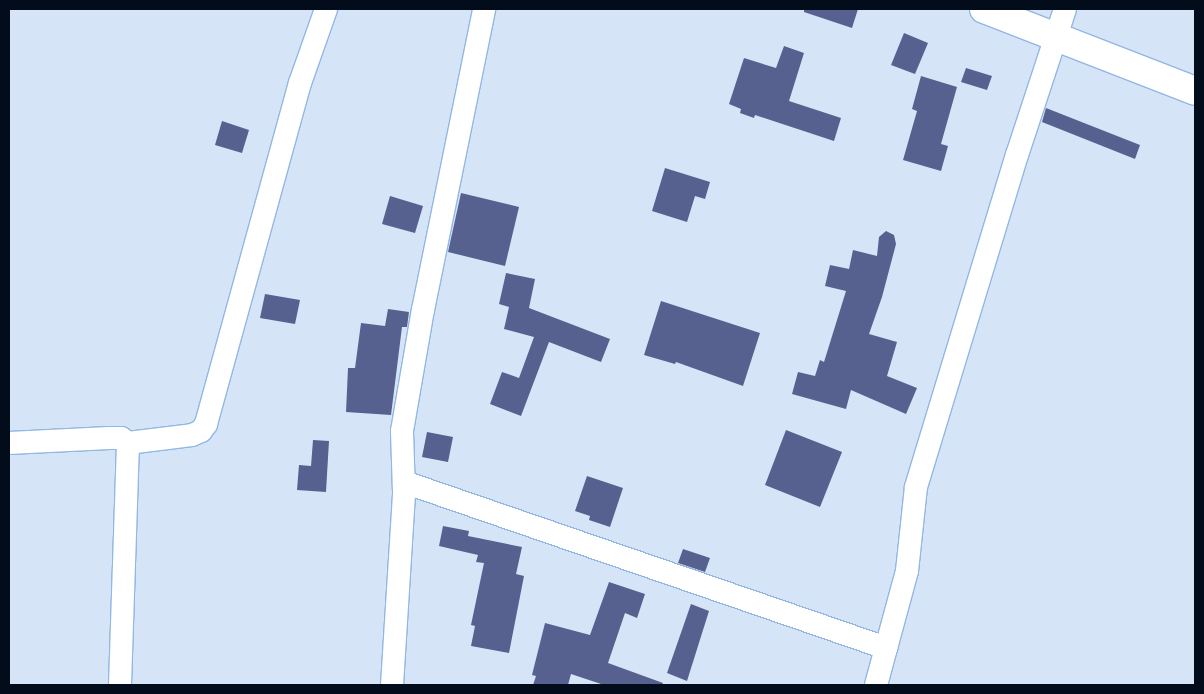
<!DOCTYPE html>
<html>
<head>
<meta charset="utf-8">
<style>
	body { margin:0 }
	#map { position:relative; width:1204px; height:694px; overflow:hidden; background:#d5e5f7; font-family:"DM Sans",sans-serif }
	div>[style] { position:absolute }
	.building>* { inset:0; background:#566190 }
	.roads { filter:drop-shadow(1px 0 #92b7e3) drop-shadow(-1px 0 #92b7e3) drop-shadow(0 1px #92b7e3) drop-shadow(0 -1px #92b7e3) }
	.street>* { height:22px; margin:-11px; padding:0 11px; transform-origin:11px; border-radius:11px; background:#fff }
	.primary>* { height:28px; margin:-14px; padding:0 14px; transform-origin:14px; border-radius:14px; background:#fff }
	span { translate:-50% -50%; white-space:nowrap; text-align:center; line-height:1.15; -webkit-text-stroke:5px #e9f1fb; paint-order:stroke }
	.frame { position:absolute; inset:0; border:10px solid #020c1b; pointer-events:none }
</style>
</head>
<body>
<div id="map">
	<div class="building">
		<div style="clip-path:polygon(804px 9px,858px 9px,852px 28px,804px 12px)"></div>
		<div style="clip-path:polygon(904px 33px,928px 43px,915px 74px,891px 65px)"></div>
		<div style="clip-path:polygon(784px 46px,804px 53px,789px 101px,841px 118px,834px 141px,755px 115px,754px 118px,740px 113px,741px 109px,729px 104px,744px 58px,776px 68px)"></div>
		<div style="clip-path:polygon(966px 68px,992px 76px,987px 90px,961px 82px)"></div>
		<div style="clip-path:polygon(921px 76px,957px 87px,941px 144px,948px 146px,941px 171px,903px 160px,917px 111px,912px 109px)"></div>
		<div style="clip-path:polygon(1046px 108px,1140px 145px,1135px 159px,1042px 122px)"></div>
		<div style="clip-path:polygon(222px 121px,249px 130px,242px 153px,215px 145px)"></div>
		<div style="clip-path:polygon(665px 168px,710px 182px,705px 199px,695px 196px,687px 222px,652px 211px)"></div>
		<div style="clip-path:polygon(461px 193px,519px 207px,505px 266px,448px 252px)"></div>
		<div style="clip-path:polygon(390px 196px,423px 206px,415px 233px,382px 224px)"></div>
		<div style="clip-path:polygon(886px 231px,894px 235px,896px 244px,882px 297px,869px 334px,897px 342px,887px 376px,917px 388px,906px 414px,851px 390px,846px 409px,792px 394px,798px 372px,815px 376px,820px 360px,824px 362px,846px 291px,825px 286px,830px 265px,849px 269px,853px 250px,877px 256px,879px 237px)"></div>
		<div style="clip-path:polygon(506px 273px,535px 279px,529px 308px,610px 339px,601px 362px,549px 342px,521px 416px,490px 404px,502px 372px,519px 378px,534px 337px,504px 329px,509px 307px,499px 304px)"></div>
		<div style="clip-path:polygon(265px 294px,300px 300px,295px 324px,260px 318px)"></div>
		<div style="clip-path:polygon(661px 301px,760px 333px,743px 386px,676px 362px,675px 364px,644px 355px)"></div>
		<div style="clip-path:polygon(388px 309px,409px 312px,407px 327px,402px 327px,391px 415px,346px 412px,348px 368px,355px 368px,361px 323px,385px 326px)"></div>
		<div style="clip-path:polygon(786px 430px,842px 452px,820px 507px,765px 485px)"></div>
		<div style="clip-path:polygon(427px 432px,453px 437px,448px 462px,422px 457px)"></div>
		<div style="clip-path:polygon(313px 440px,329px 441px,326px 492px,297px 490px,299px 465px,311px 466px)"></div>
		<div style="clip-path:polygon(587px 476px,623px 488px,610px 527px,589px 520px,590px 516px,575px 511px)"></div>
		<div style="clip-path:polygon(443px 526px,469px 531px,468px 536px,522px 547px,516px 574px,524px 576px,509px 653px,471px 646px,475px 626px,471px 625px,484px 563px,476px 562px,478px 555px,439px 546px)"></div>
		<div style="clip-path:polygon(683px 549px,710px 558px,705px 572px,678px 563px)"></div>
		<div style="clip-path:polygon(609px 582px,645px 594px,637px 618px,625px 613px,608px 663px,663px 683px,662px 685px,604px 685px,571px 674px,568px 685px,533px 685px,536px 676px,532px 675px,545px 623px,590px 635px)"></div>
		<div style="clip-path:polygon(691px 604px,709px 611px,687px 681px,667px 673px)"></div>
	</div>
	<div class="roads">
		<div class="street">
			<div style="left:9px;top:443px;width:100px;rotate:-2.9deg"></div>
			<div style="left:109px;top:438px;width:12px"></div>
			<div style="left:121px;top:438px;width:9px;rotate:36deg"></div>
			<div style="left:128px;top:443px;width:242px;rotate:91.9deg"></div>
			<div style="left:128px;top:443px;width:64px;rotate:-7.1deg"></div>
			<div style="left:192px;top:435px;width:10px;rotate:-24deg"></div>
			<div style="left:201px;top:431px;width:9px;rotate:-54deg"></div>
			<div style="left:206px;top:424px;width:354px;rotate:-74.6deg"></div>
			<div style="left:300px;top:83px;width:78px;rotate:-70.6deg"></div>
			<div style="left:404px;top:482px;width:510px;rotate:19deg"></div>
			<div style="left:392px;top:685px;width:193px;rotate:-86.4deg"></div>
			<div style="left:404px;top:492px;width:61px;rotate:-91.9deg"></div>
			<div style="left:402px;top:431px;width:123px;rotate:-80.2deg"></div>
			<div style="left:423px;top:310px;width:307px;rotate:-78.5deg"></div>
			<div style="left:876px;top:685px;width:118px;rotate:-74.8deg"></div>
			<div style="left:907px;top:571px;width:84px;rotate:-83.9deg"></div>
			<div style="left:916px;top:487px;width:347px;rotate:-73.1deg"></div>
			<div style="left:1017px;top:155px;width:154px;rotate:-71.8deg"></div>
		</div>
		<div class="primary">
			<div style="left:984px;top:9px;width:226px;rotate:21.2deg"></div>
		</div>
	</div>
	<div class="frame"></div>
</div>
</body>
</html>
